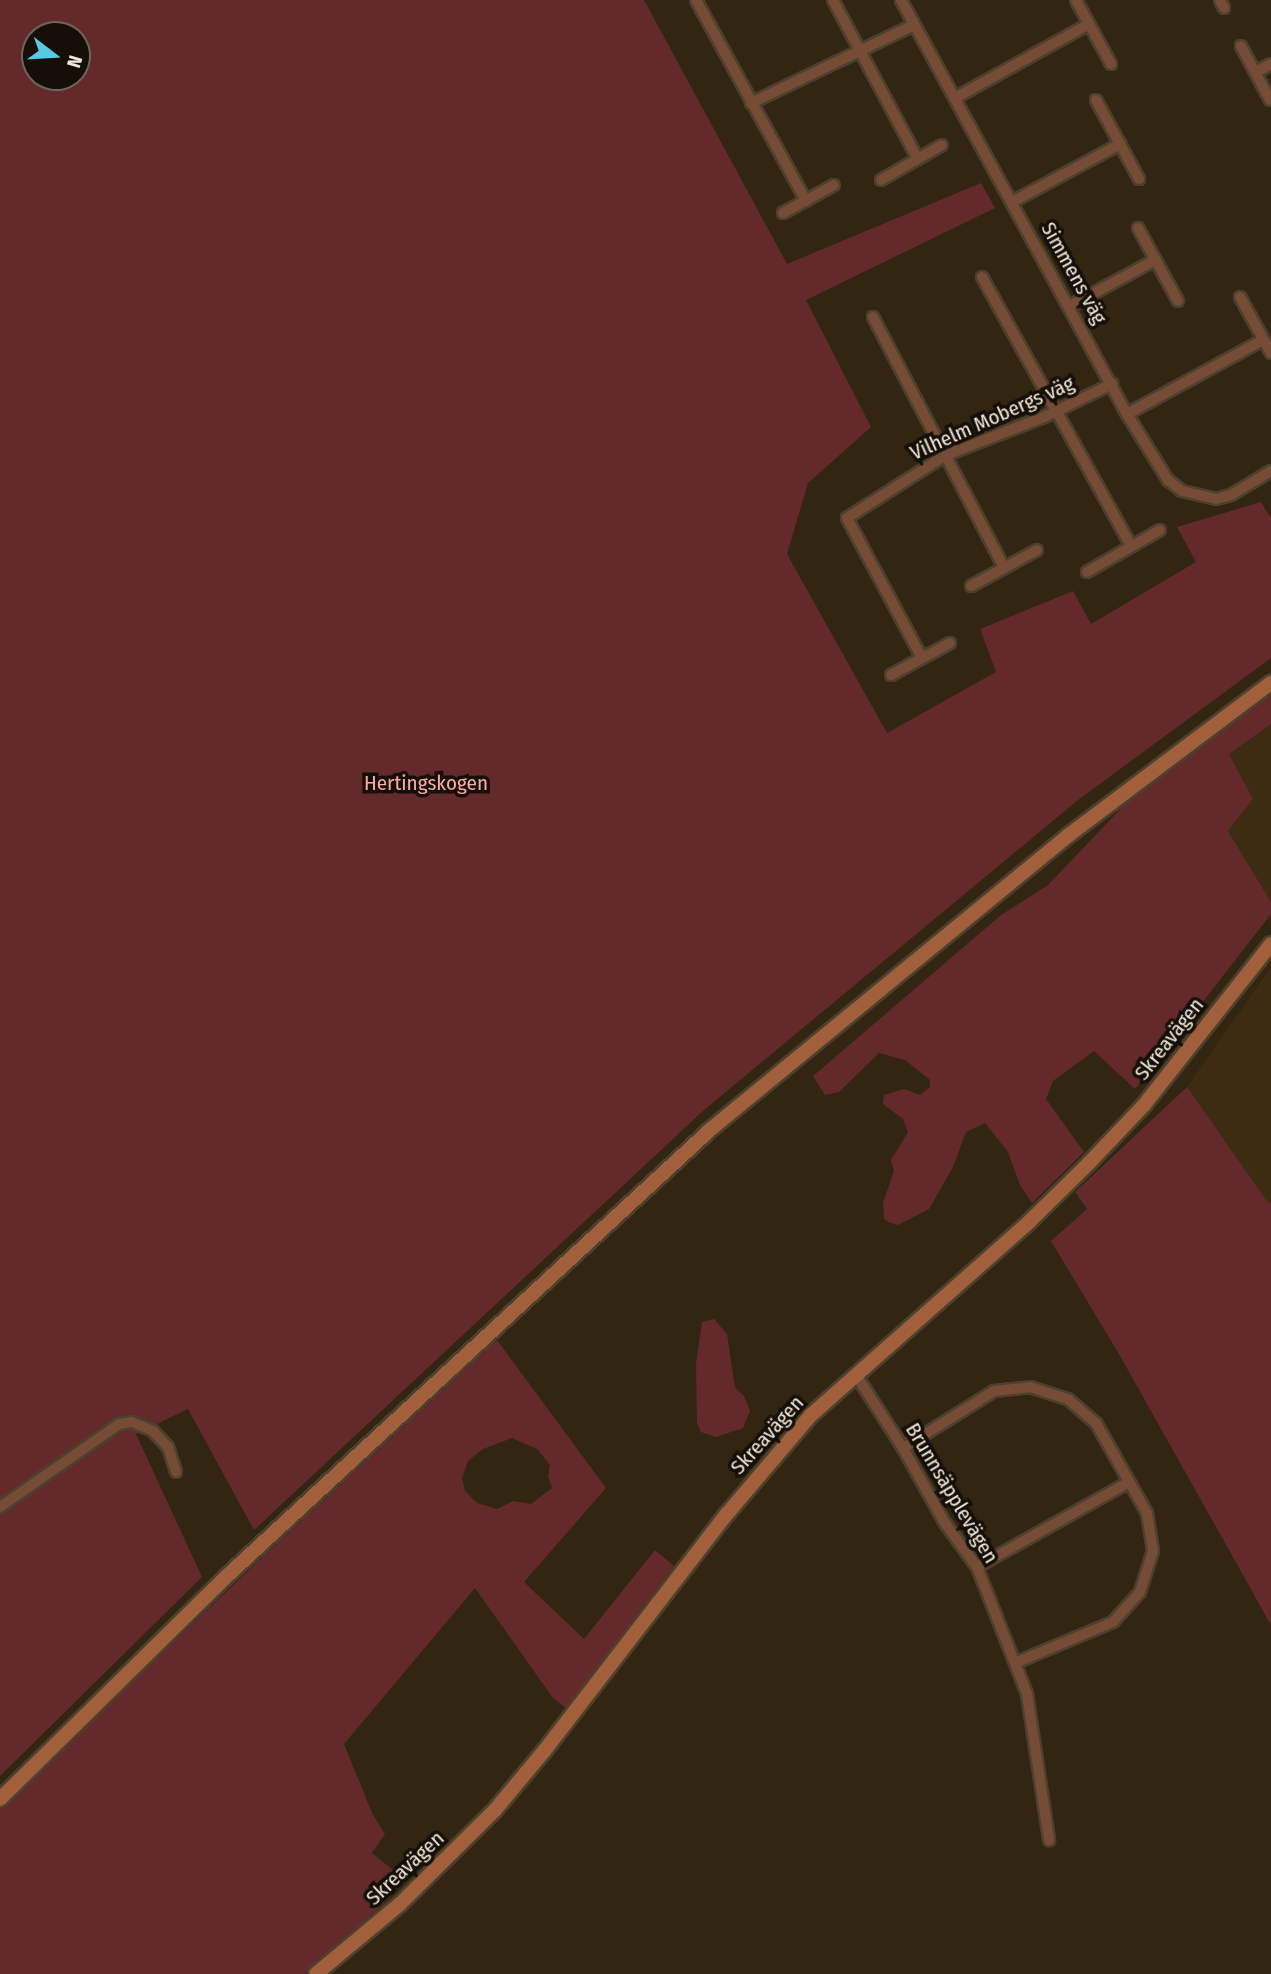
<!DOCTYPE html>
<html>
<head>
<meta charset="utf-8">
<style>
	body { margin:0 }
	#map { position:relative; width:1271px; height:1974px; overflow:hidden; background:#322512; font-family:"Fira Sans Condensed",sans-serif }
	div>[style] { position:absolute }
	.built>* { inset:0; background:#3d2c12 }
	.green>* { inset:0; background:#642a2b }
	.roads { filter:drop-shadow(2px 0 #4d402e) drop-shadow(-2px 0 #4d402e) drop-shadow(0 2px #4d402e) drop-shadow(0 -2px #4d402e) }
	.street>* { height:10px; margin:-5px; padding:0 5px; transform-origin:5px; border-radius:5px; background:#764c36 }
	.secondary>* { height:14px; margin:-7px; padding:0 7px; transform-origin:7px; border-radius:7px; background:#a1603b }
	span { translate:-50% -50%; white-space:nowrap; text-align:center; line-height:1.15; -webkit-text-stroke:7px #150f07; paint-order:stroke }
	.street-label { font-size:21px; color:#f0e8dc }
	.park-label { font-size:21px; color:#f9aaa7 }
	.north { position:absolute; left:21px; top:21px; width:70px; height:70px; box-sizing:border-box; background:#150f07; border:2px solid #6d665c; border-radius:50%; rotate:107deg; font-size:19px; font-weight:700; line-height:28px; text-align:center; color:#f0e8dc }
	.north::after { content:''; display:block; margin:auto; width:24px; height:32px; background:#58c9e4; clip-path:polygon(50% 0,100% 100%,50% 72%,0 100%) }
</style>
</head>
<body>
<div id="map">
	<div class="built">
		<div style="clip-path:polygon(1271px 724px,1271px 902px,1228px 831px,1253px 799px,1229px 754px)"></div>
		<div style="clip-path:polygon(1271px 967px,1271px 1203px,1267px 1201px,1187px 1087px)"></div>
	</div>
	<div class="green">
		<div style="clip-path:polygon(evenodd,0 0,644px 0,787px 264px,981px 183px,995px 208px,806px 300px,871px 427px,808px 483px,787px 554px,887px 733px,996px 672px,980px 629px,1073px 591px,1091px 624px,1196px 562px,1177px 527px,1261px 502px,1271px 518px,1271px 658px,1078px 800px,704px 1110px,254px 1530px,188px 1409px,136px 1434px,202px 1577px,0 1776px,0 0,35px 35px,77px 35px,77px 77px,35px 77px,35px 35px)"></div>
		<div style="clip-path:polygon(1271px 693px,1271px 724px,1229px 754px,1253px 799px,1228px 831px,1271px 902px,1271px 914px,1135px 1089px,1094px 1051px,1053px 1081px,1046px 1099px,1084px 1152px,1032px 1203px,1020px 1185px,1008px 1152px,985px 1123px,966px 1132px,953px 1167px,929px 1209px,898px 1225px,888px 1222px,884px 1219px,883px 1203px,894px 1171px,891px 1160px,908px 1132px,903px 1119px,883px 1104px,884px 1095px,904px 1089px,920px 1095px,930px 1087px,930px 1080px,905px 1060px,879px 1053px,839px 1092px,825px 1095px,813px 1076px,1001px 915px,1048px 885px,1131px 798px)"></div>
		<div style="clip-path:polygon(1187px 1087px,1267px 1201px,1271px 1203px,1271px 1625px,1119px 1354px,1051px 1241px,1087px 1209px,1075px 1192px)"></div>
		<div style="clip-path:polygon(714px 1319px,727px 1334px,735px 1388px,744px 1396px,750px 1411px,743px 1428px,716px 1437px,701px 1432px,697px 1423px,696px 1364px,702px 1322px)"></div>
		<div style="clip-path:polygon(evenodd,497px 1340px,606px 1488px,524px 1582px,584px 1639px,655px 1550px,674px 1566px,566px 1708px,553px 1698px,475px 1588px,344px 1744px,372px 1813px,385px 1834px,372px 1853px,394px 1871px,391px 1897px,305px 1974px,0 1974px,0 1808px,274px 1546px,497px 1340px,512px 1438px,537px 1449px,550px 1465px,548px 1476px,552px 1488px,531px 1504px,513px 1501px,497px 1509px,477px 1503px,465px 1491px,462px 1478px,468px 1461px,483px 1449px,512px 1438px)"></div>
	</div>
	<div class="roads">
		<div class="street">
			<div style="left:696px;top:0;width:229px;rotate:61.3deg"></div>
			<div style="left:833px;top:0;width:180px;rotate:61.9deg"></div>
			<div style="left:901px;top:0;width:472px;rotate:61.4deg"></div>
			<div style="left:1127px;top:414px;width:78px;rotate:58.2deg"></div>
			<div style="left:1168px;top:480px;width:18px;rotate:38deg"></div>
			<div style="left:1182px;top:491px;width:35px;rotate:13deg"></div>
			<div style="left:1216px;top:499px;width:16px;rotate:-15deg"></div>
			<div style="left:1231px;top:495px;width:47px;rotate:-31deg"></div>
			<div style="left:1076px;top:0;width:73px;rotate:61.3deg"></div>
			<div style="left:1220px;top:0;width:9px;rotate:63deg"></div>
			<div style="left:1241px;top:46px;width:61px;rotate:61.8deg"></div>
			<div style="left:1256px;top:72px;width:17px;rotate:-28deg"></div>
			<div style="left:955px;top:98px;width:153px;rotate:-28.9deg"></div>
			<div style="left:1096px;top:100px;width:90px;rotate:61.4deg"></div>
			<div style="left:751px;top:103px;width:181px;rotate:-25.6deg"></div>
			<div style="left:881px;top:180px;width:70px;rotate:-29.8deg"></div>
			<div style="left:1012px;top:202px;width:123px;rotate:-28.2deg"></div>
			<div style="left:783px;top:213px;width:58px;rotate:-28.8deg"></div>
			<div style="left:1138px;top:228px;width:83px;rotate:61.3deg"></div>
			<div style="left:982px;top:277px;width:308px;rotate:61deg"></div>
			<div style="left:1240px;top:297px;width:64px;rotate:61deg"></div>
			<div style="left:1070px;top:306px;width:97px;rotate:-28.4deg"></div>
			<div style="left:873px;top:317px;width:283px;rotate:62.4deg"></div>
			<div style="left:1127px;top:414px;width:155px;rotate:-28.6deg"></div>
			<div style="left:1087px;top:572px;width:84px;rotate:-29.9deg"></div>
			<div style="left:971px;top:586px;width:75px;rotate:-28.6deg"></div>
			<div style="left:922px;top:658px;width:159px;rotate:-118.2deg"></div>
			<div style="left:847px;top:518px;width:117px;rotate:-32.5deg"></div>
			<div style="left:946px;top:455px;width:105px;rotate:-21.2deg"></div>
			<div style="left:1044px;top:417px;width:76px;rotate:-25.9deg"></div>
			<div style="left:891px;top:675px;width:67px;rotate:-28.5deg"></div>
			<div style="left:856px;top:1375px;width:87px;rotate:57.2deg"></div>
			<div style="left:903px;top:1448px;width:86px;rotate:60.8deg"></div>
			<div style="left:945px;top:1523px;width:54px;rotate:54deg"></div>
			<div style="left:977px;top:1567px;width:136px;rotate:68.5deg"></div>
			<div style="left:1027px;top:1694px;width:148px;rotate:81.4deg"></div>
			<div style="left:903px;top:1448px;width:107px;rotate:-32.1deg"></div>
			<div style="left:994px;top:1391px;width:36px;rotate:-6deg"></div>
			<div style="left:1030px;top:1387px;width:40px;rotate:18deg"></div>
			<div style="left:1068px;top:1399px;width:37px;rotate:41deg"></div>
			<div style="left:1096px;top:1423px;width:103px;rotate:60.5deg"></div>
			<div style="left:1147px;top:1513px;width:38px;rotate:81deg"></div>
			<div style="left:1153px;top:1551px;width:43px;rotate:107.6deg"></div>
			<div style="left:1140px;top:1592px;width:40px;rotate:132deg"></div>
			<div style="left:1113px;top:1622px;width:106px;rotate:157.3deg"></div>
			<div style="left:0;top:1507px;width:145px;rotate:-34.9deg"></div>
			<div style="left:119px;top:1424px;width:13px;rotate:-9deg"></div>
			<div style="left:132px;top:1422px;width:23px;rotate:23deg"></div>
			<div style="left:153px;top:1431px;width:22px;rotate:47deg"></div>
			<div style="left:168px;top:1447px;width:26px;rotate:72deg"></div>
			<div style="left:977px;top:1567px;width:174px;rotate:-29.2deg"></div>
		</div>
		<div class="secondary">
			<div style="left:0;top:1799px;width:320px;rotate:-44.5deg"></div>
			<div style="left:228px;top:1575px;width:657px;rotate:-42.72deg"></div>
			<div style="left:711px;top:1129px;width:463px;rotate:-39.4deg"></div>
			<div style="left:1069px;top:835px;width:253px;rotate:-37deg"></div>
			<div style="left:316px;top:1974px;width:109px;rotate:-39.8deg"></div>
			<div style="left:400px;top:1904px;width:134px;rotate:-44.7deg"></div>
			<div style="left:495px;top:1810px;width:78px;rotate:-50.2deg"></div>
			<div style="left:545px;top:1750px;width:298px;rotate:-52.4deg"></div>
			<div style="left:727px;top:1514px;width:130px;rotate:-49.7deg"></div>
			<div style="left:811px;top:1415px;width:291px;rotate:-41.5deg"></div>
			<div style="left:1029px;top:1222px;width:84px;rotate:-44.5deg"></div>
			<div style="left:1089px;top:1163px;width:80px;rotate:-46.5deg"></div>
			<div style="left:1144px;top:1105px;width:205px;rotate:-51.7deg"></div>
		</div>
	</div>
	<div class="street-label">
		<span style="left:1074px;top:273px;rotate:61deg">Simmens väg</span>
		<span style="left:992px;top:418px;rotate:-24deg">Vilhelm Mobergs väg</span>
		<span style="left:1169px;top:1039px;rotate:-52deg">Skreavägen</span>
		<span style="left:767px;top:1435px;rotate:-48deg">Skreavägen</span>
		<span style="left:952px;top:1493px;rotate:59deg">Brunnsäpplevägen</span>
		<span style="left:405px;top:1868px;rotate:-43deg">Skreavägen</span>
	</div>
	<div class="park-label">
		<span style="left:426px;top:783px">Hertingskogen</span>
	</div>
	<div class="north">N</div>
</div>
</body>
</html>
